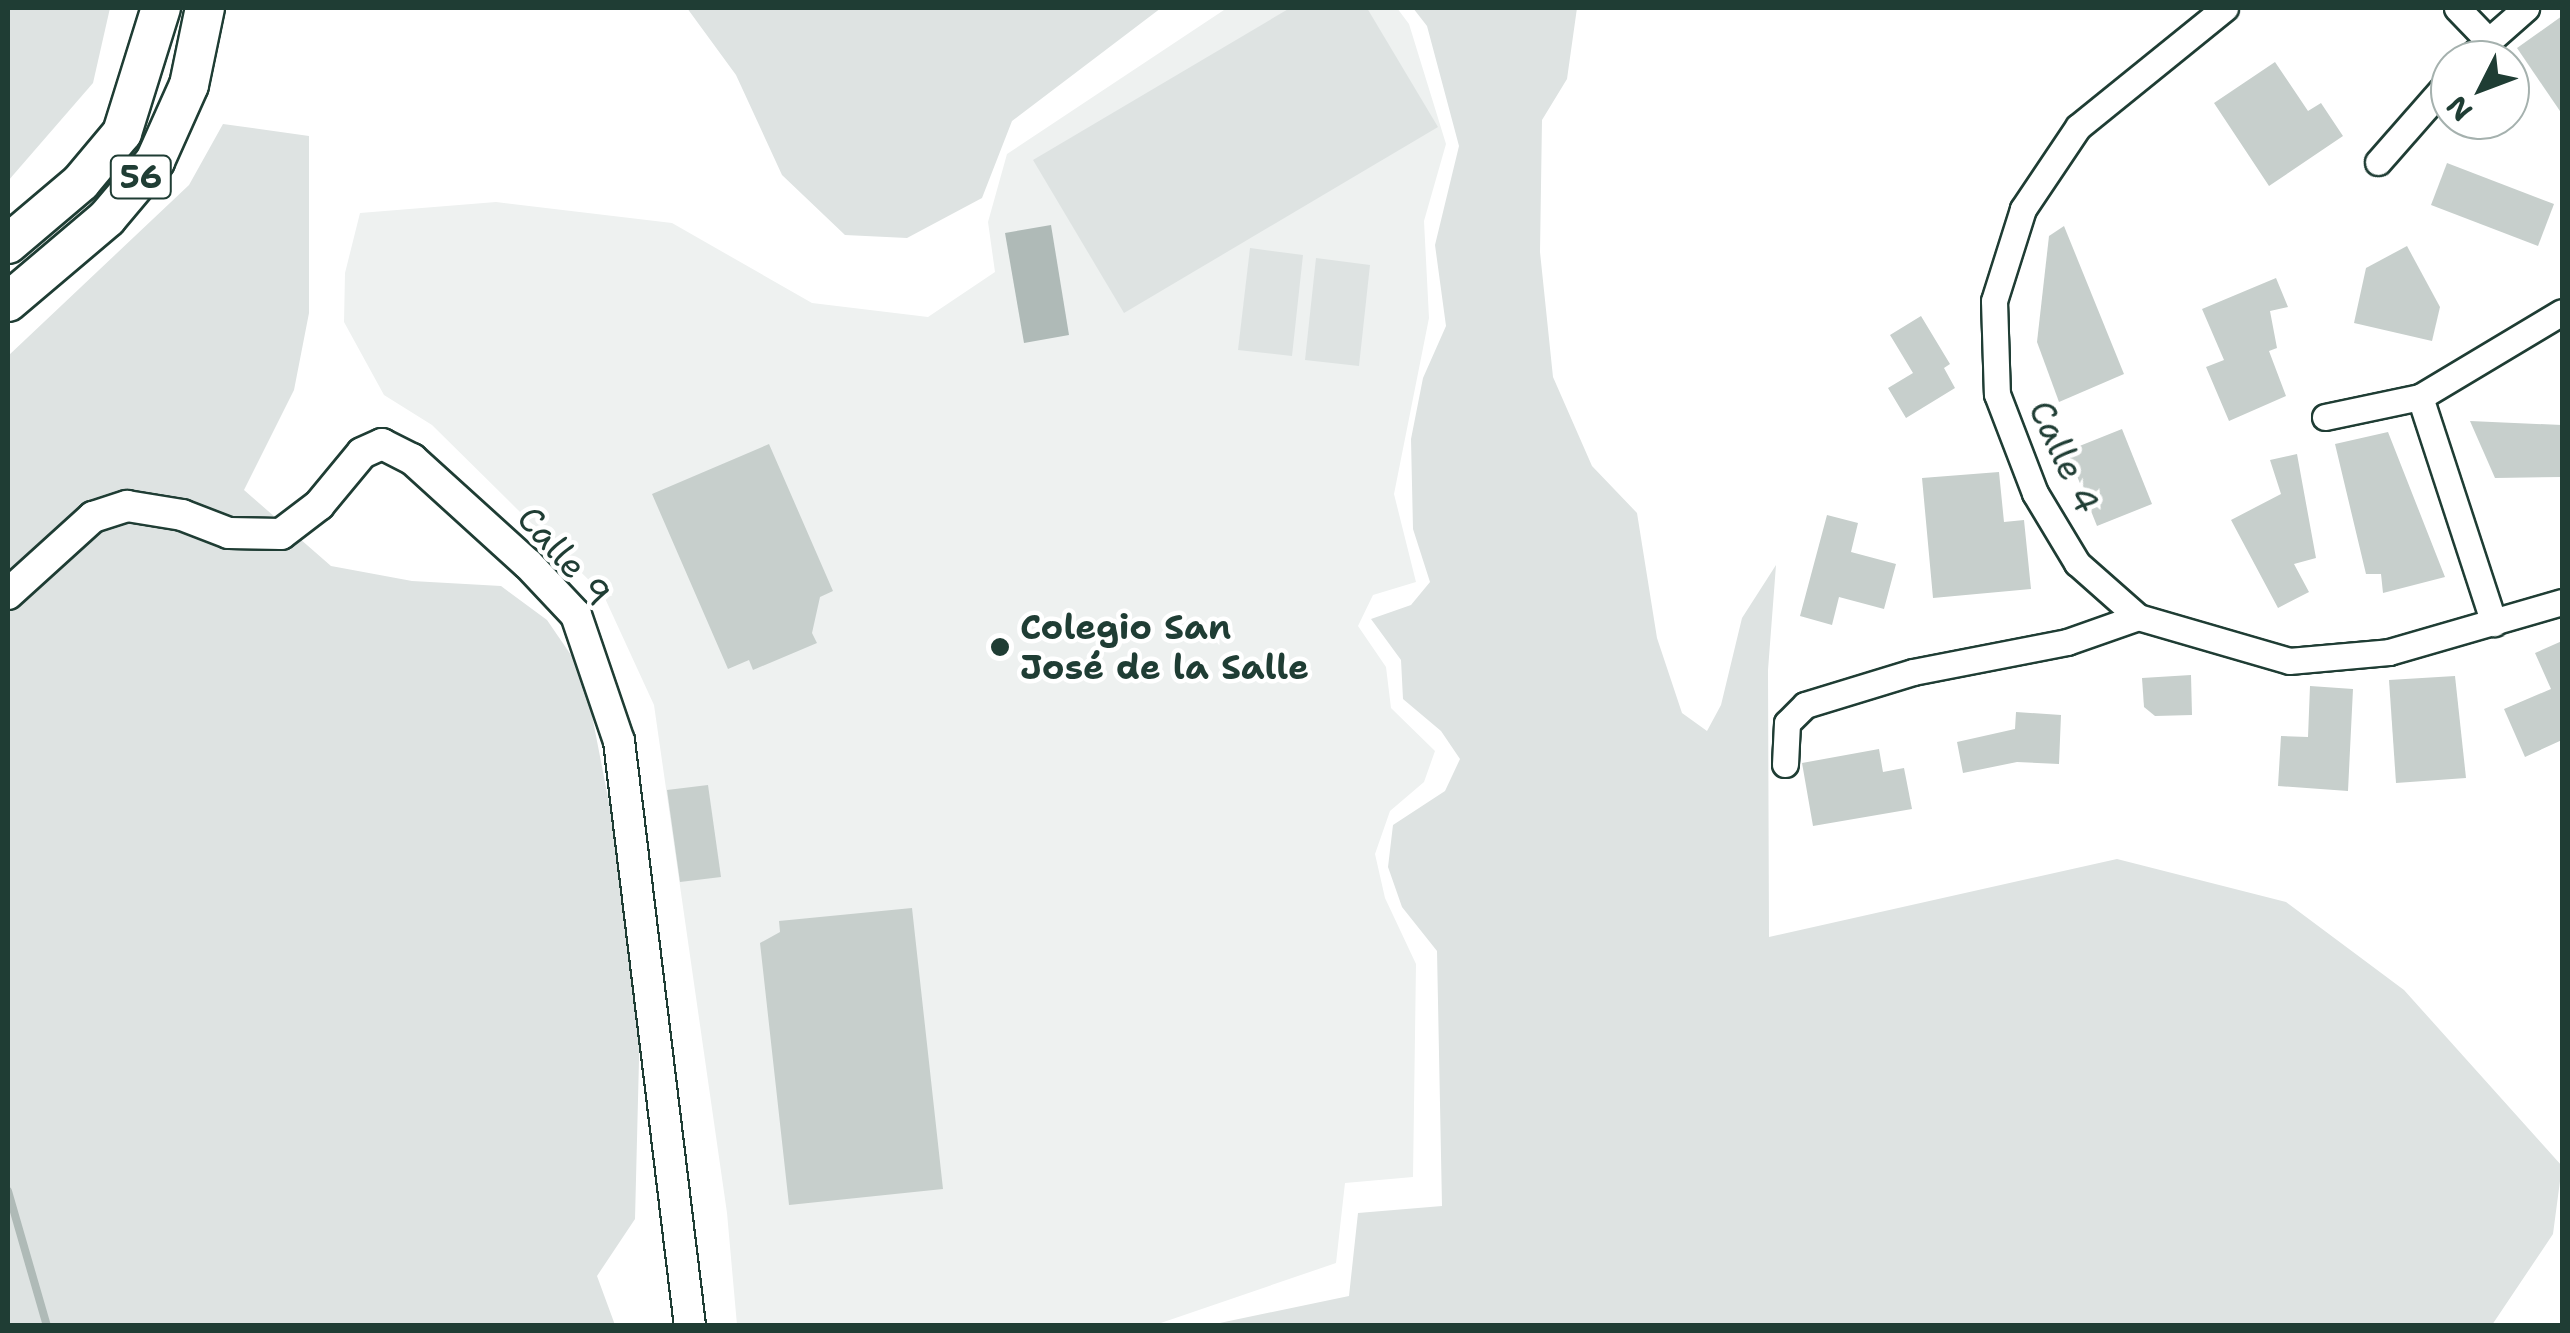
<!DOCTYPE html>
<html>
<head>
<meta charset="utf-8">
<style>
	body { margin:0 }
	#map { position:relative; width:2570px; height:1333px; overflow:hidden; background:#fff; font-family:"Shantell Sans",sans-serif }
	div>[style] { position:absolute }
	.built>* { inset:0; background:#eef1f0 }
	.green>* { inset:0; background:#dee3e2 }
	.water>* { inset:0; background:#afbab7 }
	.stream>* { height:8px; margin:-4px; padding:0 4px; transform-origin:4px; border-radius:4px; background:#afbab7 }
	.building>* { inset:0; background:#c7cfcc }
	.roads { filter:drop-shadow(2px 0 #1f3d34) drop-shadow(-2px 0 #1f3d34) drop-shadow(0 2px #1f3d34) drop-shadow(0 -2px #1f3d34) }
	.minor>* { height:25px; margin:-12.5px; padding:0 12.5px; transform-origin:12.5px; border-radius:12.5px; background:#fff }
	.tertiary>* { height:30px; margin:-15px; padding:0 15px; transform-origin:15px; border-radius:15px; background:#fff }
	.primary>* { height:38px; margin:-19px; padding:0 19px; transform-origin:19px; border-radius:19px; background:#fff }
	.dots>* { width:28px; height:28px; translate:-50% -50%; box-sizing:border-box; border:5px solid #fff; border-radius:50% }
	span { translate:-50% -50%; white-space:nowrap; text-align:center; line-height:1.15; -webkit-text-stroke:9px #fff; paint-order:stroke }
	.shield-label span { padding:2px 8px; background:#fff; border:2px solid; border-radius:8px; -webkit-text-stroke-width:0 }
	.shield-label { font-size:32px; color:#1f3d34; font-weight:700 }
	.street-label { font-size:35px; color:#1f3d34 }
	.poi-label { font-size:35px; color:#1f3d34; font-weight:700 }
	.left { translate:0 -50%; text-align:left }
	.frame { position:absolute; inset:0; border:10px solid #1f3d34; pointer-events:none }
	.north { position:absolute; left:2430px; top:40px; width:100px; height:100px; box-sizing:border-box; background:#fff; border:2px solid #a5b1ae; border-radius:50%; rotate:228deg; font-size:28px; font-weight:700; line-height:40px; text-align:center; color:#1f3d34 }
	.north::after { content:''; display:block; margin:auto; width:35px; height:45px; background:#1f3d34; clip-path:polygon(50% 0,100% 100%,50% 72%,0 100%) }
</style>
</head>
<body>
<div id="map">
	<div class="built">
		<div style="clip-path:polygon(1227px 8px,1397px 8px,1409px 24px,1446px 144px,1424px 221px,1429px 318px,1394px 494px,1416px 582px,1373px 595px,1358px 626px,1386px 667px,1391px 708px,1435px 751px,1424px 782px,1390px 811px,1375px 854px,1385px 898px,1416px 964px,1413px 1177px,1345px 1183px,1336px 1263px,1155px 1325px,737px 1325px,727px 1213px,654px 705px,603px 594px,432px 425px,384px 395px,344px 322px,345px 273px,360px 213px,496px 202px,672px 223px,812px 303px,928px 317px,995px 272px,988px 222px,1007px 154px)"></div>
	</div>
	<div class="green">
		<div style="clip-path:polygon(8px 8px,110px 8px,93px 83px,8px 181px)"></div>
		<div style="clip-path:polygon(687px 8px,1161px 8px,1012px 121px,982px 198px,907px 238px,845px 235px,782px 175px,736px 75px)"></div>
		<div style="clip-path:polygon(1290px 8px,1367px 8px,1438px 127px,1124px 313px,1033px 160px)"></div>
		<div style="clip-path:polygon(1413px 8px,1577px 8px,1567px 79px,1542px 120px,1540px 252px,1553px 377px,1592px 466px,1637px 513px,1657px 638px,1682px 713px,1707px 731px,1721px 705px,1742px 618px,1776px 565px,1768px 670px,1769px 937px,2117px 859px,2286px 902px,2404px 990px,2562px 1166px,2553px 1234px,2492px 1325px,1210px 1325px,1349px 1296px,1358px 1213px,1442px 1206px,1437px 951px,1402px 907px,1388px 867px,1393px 825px,1445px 791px,1460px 759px,1441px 731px,1403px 699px,1401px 660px,1371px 619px,1411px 605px,1430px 582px,1413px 529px,1411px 439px,1423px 378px,1446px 326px,1435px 245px,1459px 146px,1427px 26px)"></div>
		<div style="clip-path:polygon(223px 124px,309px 136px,309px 313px,294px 390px,244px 490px,331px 566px,412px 581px,501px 586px,547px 620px,584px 674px,629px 906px,640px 1020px,635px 1219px,597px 1276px,615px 1325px,8px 1325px,8px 356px,189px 185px)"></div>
		<div style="clip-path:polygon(1250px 248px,1303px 255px,1292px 356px,1238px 350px)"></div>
		<div style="clip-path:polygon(1316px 258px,1370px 265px,1359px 366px,1305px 360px)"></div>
	</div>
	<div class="water">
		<div style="clip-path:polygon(1051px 225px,1069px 335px,1024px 343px,1005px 233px)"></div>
	</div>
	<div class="stream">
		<div style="left:8px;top:1191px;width:141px;rotate:73.9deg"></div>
	</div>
	<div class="building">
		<div style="clip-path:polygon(2562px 16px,2562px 114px,2517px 48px)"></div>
		<div style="clip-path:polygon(2275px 62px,2308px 111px,2321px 103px,2343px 136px,2269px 186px,2214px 103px)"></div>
		<div style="clip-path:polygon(2447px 163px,2554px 204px,2538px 246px,2431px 205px)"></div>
		<div style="clip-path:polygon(2064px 226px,2124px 374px,2059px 402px,2037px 342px,2049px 236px)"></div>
		<div style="clip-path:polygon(2407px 246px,2440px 307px,2432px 341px,2354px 323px,2366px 268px)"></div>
		<div style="clip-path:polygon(2276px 278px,2288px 307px,2270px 311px,2277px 348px,2269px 351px,2286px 396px,2229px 421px,2206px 367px,2224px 360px,2202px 309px)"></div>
		<div style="clip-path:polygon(1921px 316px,1950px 364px,1944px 368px,1955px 388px,1906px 418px,1888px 388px,1913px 373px,1890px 335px)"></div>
		<div style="clip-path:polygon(2470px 421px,2562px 425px,2562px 477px,2495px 478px)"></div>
		<div style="clip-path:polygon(2122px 429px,2152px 504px,2097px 526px,2067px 451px)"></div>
		<div style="clip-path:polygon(2388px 432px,2445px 577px,2383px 593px,2381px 574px,2366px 574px,2335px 444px)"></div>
		<div style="clip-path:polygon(769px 444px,833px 591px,820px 597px,812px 633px,817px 643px,753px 670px,749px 660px,728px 669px,652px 494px)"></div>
		<div style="clip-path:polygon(2297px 454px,2316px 558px,2294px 564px,2309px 592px,2278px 608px,2231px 520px,2281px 494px,2270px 460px)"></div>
		<div style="clip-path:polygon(1999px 472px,2004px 522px,2024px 520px,2031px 589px,1933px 598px,1922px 478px)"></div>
		<div style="clip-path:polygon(1827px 515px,1858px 523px,1851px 552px,1896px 564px,1884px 609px,1839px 597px,1832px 625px,1800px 616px)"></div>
		<div style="clip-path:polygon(2562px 641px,2562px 740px,2525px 757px,2504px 709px,2551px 689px,2535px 653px)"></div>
		<div style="clip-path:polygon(2191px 675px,2192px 715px,2155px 716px,2144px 707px,2142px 678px)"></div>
		<div style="clip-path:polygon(2455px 676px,2466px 778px,2396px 783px,2389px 680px)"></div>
		<div style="clip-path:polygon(2310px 686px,2353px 689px,2348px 791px,2278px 786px,2281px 736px,2308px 737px)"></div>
		<div style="clip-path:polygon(2016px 712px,2061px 715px,2059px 764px,2017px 762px,1963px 773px,1957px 742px,2015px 729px)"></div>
		<div style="clip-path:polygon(1879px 749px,1883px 772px,1904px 768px,1912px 809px,1813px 826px,1802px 763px)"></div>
		<div style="clip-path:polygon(708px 785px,721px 877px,680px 882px,667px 790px)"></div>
		<div style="clip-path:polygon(912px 908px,943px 1189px,789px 1205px,760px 943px,780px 932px,779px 921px)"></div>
	</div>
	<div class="roads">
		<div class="minor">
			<div style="left:2225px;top:8px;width:189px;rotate:141deg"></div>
			<div style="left:2078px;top:127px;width:99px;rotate:123.9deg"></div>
			<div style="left:2023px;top:209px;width:96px;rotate:107.5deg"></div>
			<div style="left:1994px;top:301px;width:93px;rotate:88.2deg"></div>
			<div style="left:1997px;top:394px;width:106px;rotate:69deg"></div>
			<div style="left:2035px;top:493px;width:82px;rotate:59deg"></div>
			<div style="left:2077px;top:563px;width:81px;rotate:41.5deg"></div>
			<div style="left:2138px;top:617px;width:157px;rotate:16.2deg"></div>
			<div style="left:2289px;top:661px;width:100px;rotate:-5.1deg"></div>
			<div style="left:2389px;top:652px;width:180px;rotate:-16.1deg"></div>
			<div style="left:2457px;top:8px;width:42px;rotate:46deg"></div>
			<div style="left:2467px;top:60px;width:79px;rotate:-41.4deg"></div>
			<div style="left:2378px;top:162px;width:109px;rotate:-48.7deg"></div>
			<div style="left:2420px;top:397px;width:238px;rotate:71.9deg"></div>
			<div style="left:2325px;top:417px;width:97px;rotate:-11.9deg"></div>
			<div style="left:2420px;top:397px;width:165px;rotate:-30.9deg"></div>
			<div style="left:1785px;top:764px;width:41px;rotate:-87.2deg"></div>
			<div style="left:1787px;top:723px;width:25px;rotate:-45deg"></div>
			<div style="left:1805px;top:705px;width:113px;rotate:-17deg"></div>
			<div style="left:1913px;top:672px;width:157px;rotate:-11deg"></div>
			<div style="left:2067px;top:642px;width:75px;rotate:-19.4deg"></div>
		</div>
		<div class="tertiary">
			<div style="left:8px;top:594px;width:115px;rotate:-42.2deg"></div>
			<div style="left:93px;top:517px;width:36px;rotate:-18deg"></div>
			<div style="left:127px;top:506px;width:56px;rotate:9.3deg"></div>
			<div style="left:182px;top:515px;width:50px;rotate:21deg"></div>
			<div style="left:229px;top:533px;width:52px;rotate:1.1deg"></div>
			<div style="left:281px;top:534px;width:48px;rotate:-37.3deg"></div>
			<div style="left:319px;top:505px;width:67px;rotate:-50.4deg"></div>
			<div style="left:362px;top:453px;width:22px;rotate:-24deg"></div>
			<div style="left:382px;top:444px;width:34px;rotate:27deg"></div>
			<div style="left:412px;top:459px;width:156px;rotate:42.2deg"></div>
			<div style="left:528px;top:564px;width:70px;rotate:46.7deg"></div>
			<div style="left:576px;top:615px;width:133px;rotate:71.2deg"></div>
			<div style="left:619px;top:741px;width:589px;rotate:83.08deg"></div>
		</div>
		<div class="primary">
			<div style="left:8px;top:244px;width:96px;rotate:-40.3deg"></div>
			<div style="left:81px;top:182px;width:64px;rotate:-50.1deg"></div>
			<div style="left:122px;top:133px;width:131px;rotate:-72.7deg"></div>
			<div style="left:8px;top:302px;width:130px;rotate:-40.3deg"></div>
			<div style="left:107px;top:218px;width:75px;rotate:-49.9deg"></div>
			<div style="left:155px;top:161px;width:83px;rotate:-65.9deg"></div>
			<div style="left:189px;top:85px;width:79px;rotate:-78.3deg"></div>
		</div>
	</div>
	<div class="dots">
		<div style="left:1000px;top:647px;background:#1f3d34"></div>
	</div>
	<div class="shield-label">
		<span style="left:141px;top:177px">56</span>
	</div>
	<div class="street-label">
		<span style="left:2064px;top:457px;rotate:65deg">Calle 4</span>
		<span style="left:564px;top:556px;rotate:48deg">Calle 9</span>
	</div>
	<div class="poi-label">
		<span class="left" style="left:1020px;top:647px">Colegio San<br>José de la Salle</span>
	</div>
	<div class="frame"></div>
	<div class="north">N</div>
</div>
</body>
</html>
